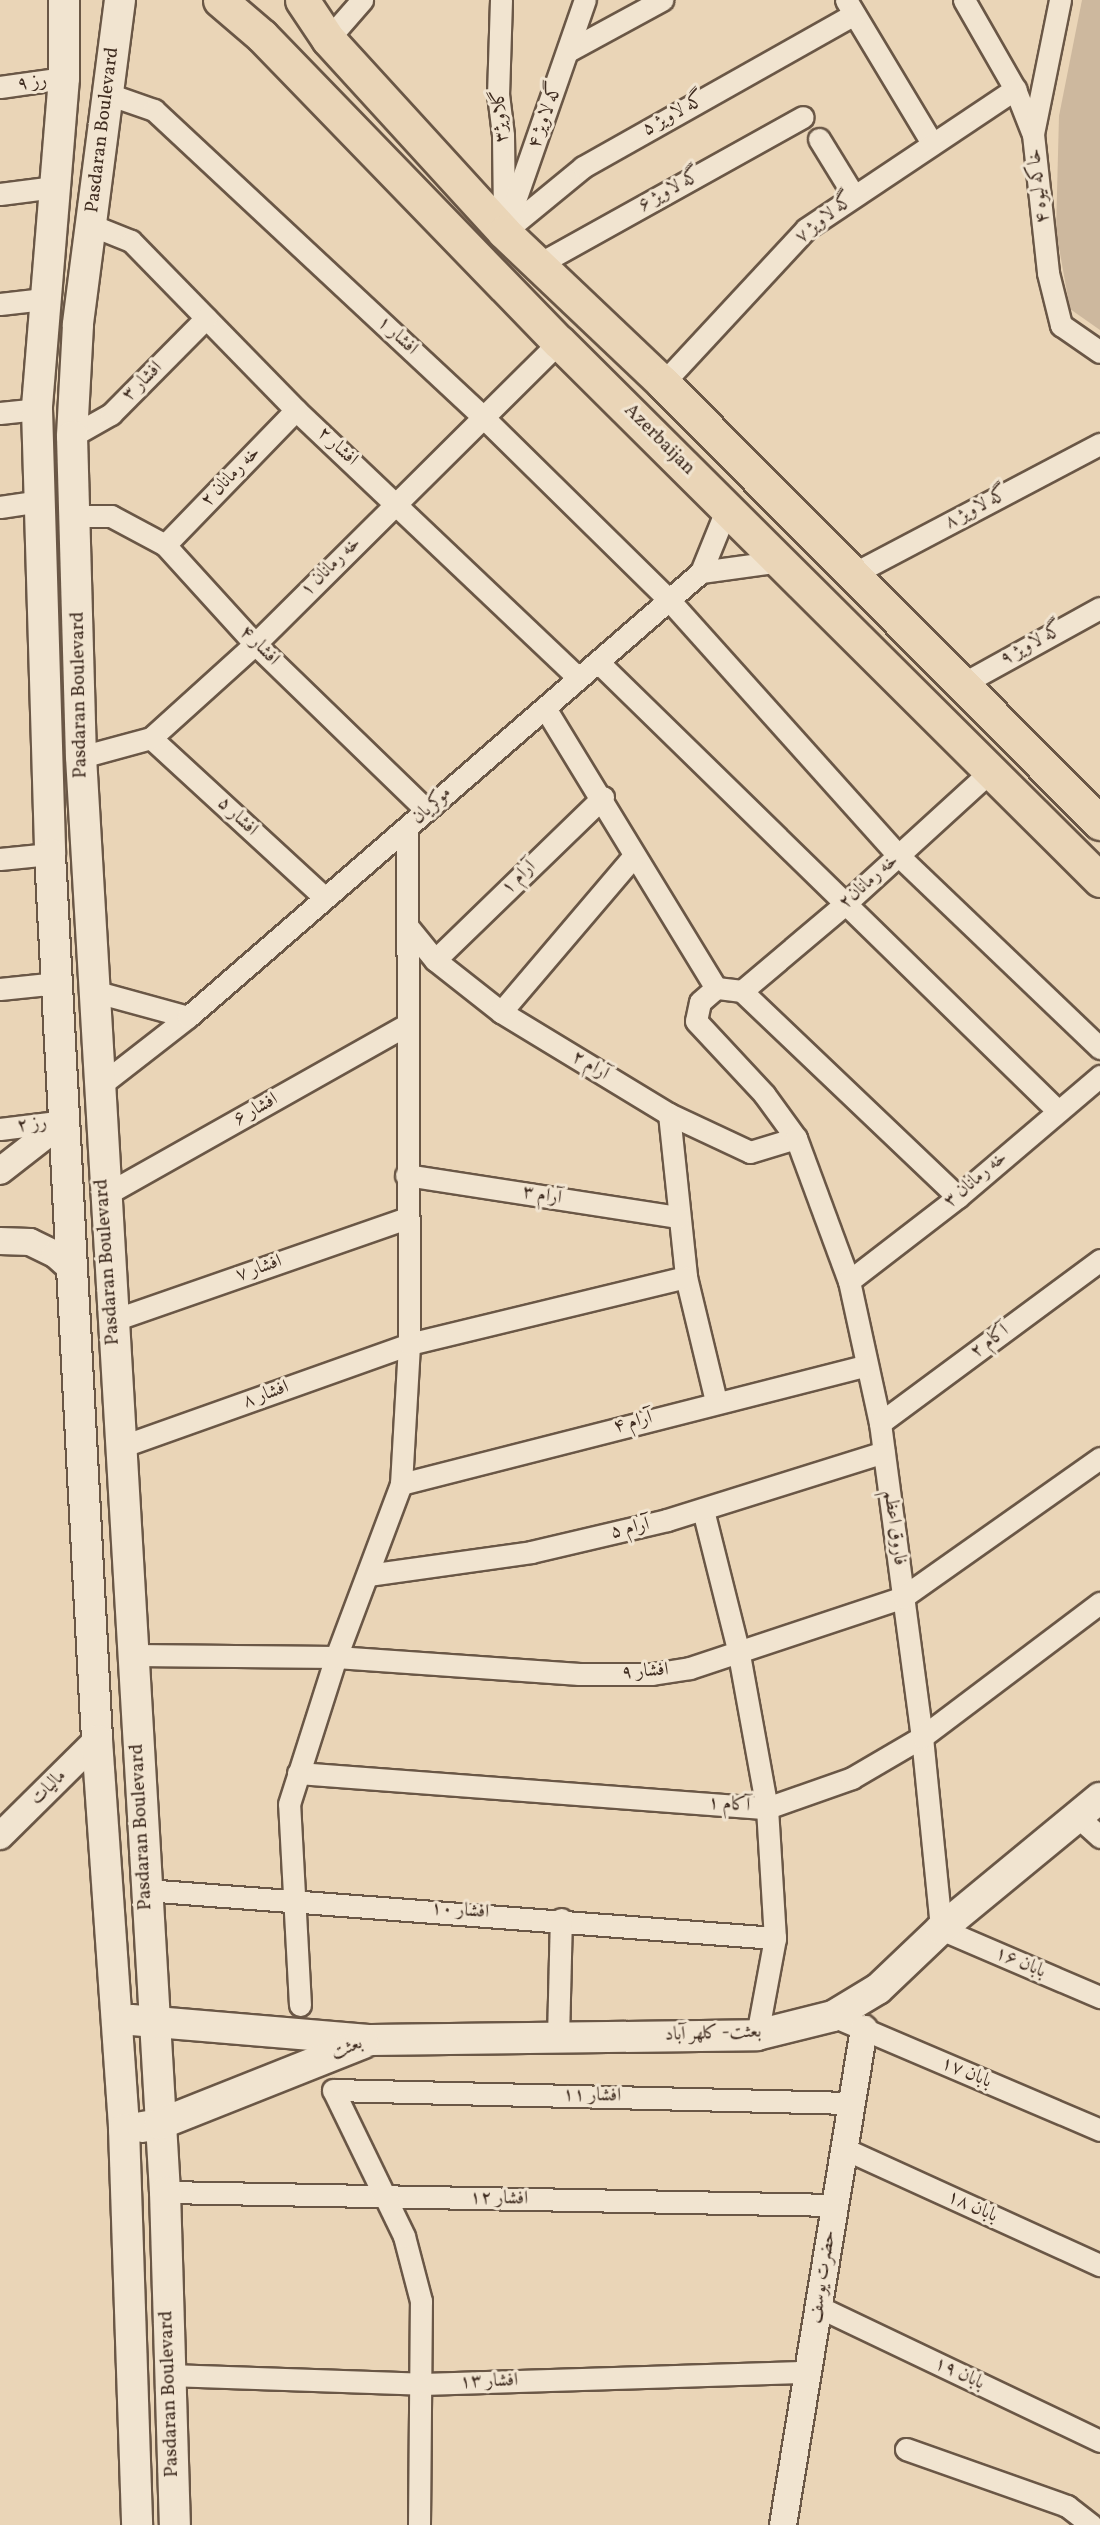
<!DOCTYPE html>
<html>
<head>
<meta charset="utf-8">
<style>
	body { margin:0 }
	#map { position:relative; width:1100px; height:2525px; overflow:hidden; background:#ead5b7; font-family:Vollkorn,Amiri,serif }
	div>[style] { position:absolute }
	.green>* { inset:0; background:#cdb89e }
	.roads { filter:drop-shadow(2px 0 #6a5746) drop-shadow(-2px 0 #6a5746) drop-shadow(0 2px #6a5746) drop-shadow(0 -2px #6a5746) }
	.minor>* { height:21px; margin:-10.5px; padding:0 10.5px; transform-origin:10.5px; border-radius:10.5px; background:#f1e4d0 }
	.tertiary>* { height:26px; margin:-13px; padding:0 13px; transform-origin:13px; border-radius:13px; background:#f1e4d0 }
	.secondary>* { height:30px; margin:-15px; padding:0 15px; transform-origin:15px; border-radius:15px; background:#f1e4d0 }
	.primary>* { height:33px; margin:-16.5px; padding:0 16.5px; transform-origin:16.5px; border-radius:16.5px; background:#ead5b7 }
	span { translate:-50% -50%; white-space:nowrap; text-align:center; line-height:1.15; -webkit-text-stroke:6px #f1e4d0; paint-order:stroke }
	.street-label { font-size:19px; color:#402d21 }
</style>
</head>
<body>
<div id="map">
	<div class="green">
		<div style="clip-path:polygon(1082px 0,1100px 0,1100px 330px,1070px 309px,1056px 231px,1059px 116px)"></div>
	</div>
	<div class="roads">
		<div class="minor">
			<div style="left:501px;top:0;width:94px;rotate:91.8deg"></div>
			<div style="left:498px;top:94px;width:41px;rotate:83deg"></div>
			<div style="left:503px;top:135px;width:81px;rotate:89.3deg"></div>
			<div style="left:846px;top:0;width:167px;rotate:59deg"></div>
			<div style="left:964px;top:0;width:103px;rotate:60.2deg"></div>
			<div style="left:1015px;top:89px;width:46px;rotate:68.4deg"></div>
			<div style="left:1060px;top:0;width:137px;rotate:101.4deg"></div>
			<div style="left:1033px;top:134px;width:140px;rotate:83.8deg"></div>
			<div style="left:1048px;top:273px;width:54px;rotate:76deg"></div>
			<div style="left:1061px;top:325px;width:47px;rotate:34.7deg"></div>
			<div style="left:328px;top:39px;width:52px;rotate:-48.9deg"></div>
			<div style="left:570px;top:50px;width:105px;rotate:-28.5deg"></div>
			<div style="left:0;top:87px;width:65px;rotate:-8deg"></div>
			<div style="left:108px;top:94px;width:49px;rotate:19.2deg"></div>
			<div style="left:154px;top:110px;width:451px;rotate:43deg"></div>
			<div style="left:484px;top:418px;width:261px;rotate:44.5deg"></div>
			<div style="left:670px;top:601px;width:343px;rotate:48.1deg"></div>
			<div style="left:899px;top:856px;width:278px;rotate:43.7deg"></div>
			<div style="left:819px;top:139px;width:67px;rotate:58.4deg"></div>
			<div style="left:0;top:194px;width:55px;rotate:-7.3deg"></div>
			<div style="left:91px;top:225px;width:43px;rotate:21.8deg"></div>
			<div style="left:131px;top:241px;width:236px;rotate:45.7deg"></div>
			<div style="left:296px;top:410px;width:389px;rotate:43.5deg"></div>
			<div style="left:504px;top:232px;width:102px;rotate:-39.4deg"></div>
			<div style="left:583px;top:167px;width:311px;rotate:-29.4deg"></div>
			<div style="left:504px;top:232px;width:246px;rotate:-70.8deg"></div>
			<div style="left:537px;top:265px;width:304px;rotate:-29.1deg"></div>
			<div style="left:0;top:304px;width:44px;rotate:-6.5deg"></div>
			<div style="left:663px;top:383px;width:210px;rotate:-47.1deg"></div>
			<div style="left:806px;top:229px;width:252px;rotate:-33.8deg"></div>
			<div style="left:0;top:413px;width:37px;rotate:-6deg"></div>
			<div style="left:72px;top:436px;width:45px;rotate:-29.4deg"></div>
			<div style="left:111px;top:414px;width:135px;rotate:-45.3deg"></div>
			<div style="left:0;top:507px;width:40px;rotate:-8.5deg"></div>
			<div style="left:76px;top:516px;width:35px"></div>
			<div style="left:111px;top:516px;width:61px;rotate:28.2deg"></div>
			<div style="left:165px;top:545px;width:134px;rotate:47.7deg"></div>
			<div style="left:255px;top:644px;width:238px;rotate:44.1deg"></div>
			<div style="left:165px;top:545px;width:188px;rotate:-45.9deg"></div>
			<div style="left:701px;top:572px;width:69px;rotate:-67.9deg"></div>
			<div style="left:853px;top:574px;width:279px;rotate:-27.8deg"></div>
			<div style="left:598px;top:662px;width:641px;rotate:44.31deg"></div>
			<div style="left:964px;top:683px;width:155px;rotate:-28.9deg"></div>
			<div style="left:545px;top:708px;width:328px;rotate:58.6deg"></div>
			<div style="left:151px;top:738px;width:234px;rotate:42.6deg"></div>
			<div style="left:81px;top:757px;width:73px;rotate:-15.2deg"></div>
			<div style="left:151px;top:738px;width:140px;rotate:-42.1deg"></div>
			<div style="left:255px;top:644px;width:429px;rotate:-44.8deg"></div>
			<div style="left:0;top:859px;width:50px;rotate:-5.7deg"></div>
			<div style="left:409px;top:928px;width:41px;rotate:50.9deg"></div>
			<div style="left:435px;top:960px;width:84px;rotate:38.2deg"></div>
			<div style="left:501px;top:1012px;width:197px;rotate:31.3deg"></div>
			<div style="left:669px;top:1114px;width:89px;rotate:25.1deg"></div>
			<div style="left:750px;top:1152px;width:48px;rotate:-16.9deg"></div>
			<div style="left:435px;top:960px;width:234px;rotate:-44.1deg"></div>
			<div style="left:0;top:989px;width:58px;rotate:-5.9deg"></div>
			<div style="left:93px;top:991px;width:98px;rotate:15.3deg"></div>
			<div style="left:742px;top:991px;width:135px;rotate:-40.2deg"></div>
			<div style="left:845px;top:904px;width:200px;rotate:-42.4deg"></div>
			<div style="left:501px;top:1012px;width:205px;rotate:-49.6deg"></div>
			<div style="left:98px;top:1087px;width:114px;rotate:-37.9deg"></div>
			<div style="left:188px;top:1017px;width:679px;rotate:-40.94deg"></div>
			<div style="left:701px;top:572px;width:81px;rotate:-7.8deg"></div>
			<div style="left:669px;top:1114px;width:164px;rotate:84deg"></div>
			<div style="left:686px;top:1277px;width:128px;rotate:76.4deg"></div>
			<div style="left:0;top:1129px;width:64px;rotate:-7.1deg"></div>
			<div style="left:406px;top:1175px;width:275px;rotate:8.8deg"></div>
			<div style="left:103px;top:1196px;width:350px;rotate:-29.4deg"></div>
			<div style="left:958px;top:1197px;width:298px;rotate:-136.4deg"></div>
			<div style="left:742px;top:991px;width:26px;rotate:-173deg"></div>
			<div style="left:716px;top:988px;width:21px;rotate:139deg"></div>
			<div style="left:700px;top:1002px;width:19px;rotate:102deg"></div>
			<div style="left:696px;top:1021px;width:100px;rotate:47deg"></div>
			<div style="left:764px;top:1094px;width:54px;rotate:54deg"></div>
			<div style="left:796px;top:1138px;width:153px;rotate:69.7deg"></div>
			<div style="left:849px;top:1281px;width:145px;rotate:77.7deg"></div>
			<div style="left:880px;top:1423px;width:317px;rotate:82.4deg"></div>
			<div style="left:922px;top:1737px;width:193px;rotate:84.3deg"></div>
			<div style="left:941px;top:1929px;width:173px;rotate:23.2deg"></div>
			<div style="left:849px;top:1281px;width:138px;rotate:-37.6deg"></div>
			<div style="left:958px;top:1197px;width:187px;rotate:-40.4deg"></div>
			<div style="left:111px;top:1321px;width:313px;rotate:-19.2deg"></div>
			<div style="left:880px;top:1423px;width:274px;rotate:-36.5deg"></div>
			<div style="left:123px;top:1446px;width:304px;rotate:-19.6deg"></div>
			<div style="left:409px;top:1344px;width:285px;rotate:-13.6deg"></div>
			<div style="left:401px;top:1484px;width:479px;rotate:-14.3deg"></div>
			<div style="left:703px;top:1510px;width:143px;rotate:75.9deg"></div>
			<div style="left:738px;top:1649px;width:162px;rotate:79.7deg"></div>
			<div style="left:767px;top:1808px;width:130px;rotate:86.5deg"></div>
			<div style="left:775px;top:1938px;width:99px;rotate:100.5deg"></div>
			<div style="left:368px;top:1575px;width:165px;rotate:-8deg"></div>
			<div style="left:531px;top:1552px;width:140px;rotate:-13.2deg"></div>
			<div style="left:667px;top:1520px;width:227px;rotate:-17.4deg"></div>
			<div style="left:134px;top:1655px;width:202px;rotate:0.6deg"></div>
			<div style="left:336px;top:1657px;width:244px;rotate:4deg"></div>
			<div style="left:579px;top:1674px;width:73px"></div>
			<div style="left:652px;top:1674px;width:38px;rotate:-9deg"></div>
			<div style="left:690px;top:1668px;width:225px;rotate:-18.4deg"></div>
			<div style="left:903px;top:1597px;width:241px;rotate:-35.2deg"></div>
			<div style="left:298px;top:1773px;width:470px;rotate:4.3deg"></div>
			<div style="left:767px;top:1808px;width:90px;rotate:-19.4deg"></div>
			<div style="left:852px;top:1778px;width:81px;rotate:-30.4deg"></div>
			<div style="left:922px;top:1737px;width:223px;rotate:-37deg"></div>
			<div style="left:1078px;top:1817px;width:30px;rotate:42deg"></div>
			<div style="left:145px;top:1890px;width:632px;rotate:4.36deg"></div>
			<div style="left:300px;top:2005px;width:201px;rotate:-93.1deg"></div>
			<div style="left:289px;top:1804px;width:154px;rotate:-72.3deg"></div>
			<div style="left:336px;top:1657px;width:185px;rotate:-69.4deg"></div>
			<div style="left:401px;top:1484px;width:140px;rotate:-86.7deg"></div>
			<div style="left:409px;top:1344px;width:515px;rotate:-90.22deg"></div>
			<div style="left:833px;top:2016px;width:290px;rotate:23.1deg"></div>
			<div style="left:558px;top:2038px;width:119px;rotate:-88.6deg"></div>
			<div style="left:845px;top:2149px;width:280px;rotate:24.5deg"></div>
			<div style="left:165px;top:2192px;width:669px;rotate:1.11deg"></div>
			<div style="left:819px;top:2307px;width:311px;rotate:25.5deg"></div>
			<div style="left:169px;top:2375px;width:253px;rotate:2deg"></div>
			<div style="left:422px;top:2384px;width:387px;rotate:-1.8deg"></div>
			<div style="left:906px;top:2449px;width:171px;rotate:19.5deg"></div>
			<div style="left:1067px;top:2506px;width:31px;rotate:38deg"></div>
			<div style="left:419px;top:2525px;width:224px;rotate:-89.5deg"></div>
			<div style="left:421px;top:2301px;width:67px;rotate:-104.7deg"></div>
			<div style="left:404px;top:2236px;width:162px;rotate:-115.9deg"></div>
			<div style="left:333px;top:2090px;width:518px;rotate:1.44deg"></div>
		</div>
		<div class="tertiary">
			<div style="left:0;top:1171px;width:81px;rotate:-38deg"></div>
			<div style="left:0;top:1241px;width:30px;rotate:2deg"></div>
			<div style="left:30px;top:1242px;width:28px;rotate:26deg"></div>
			<div style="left:55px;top:1254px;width:25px;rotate:42deg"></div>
			<div style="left:0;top:1836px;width:136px;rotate:-44.7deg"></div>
			<div style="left:783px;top:2525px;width:503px;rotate:-80.73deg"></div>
		</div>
		<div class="secondary">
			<div style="left:64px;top:0;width:78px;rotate:90deg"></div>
			<div style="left:64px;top:78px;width:332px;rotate:94.7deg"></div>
			<div style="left:37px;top:409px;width:445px;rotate:88.3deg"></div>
			<div style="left:50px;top:854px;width:887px;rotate:86.96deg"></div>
			<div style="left:97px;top:1740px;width:390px;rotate:86deg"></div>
			<div style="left:124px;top:2129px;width:396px;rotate:88.1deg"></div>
			<div style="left:120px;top:0;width:328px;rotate:97.4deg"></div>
			<div style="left:78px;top:325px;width:111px;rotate:93.1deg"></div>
			<div style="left:72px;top:436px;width:321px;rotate:88.4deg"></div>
			<div style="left:81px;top:757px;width:1437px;rotate:86.65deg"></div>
			<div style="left:165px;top:2192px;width:333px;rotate:88.3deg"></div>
			<div style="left:132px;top:2020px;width:240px;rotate:4.8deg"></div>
			<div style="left:371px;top:2040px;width:386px;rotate:-0.7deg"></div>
			<div style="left:757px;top:2035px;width:78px;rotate:-14deg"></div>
			<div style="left:833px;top:2016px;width:52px;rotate:-31deg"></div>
			<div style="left:878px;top:1989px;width:87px;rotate:-43.6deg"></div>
			<div style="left:941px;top:1929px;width:206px;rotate:-39.5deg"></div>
			<div style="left:142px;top:2127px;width:18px;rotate:-9deg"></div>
			<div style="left:160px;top:2124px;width:219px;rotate:-21.7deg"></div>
		</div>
		<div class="primary">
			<div style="left:220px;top:0;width:55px;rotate:40.6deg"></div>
			<div style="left:262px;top:36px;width:426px;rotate:45.9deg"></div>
			<div style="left:559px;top:342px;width:763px;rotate:44.84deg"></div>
			<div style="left:302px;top:0;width:47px;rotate:56.3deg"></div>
			<div style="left:328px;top:39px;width:261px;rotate:47.6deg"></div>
			<div style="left:504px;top:232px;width:219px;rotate:43.5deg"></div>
			<div style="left:663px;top:383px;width:620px;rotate:45.2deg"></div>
		</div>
	</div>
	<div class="street-label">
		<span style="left:32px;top:83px;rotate:-8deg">رز ۹</span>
		<span style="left:674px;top:115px;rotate:-29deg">گه لاویژ ۵</span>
		<span style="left:501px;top:116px;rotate:-94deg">گلاویژ۳</span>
		<span style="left:546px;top:116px;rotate:-70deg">گه لاویژ ۴</span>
		<span style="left:103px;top:130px;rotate:-83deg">Pasdaran Boulevard</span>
		<span style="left:1039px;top:186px;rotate:-97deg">خاکه لیوه ۴</span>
		<span style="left:670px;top:191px;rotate:-29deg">گه لاویژ ۶</span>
		<span style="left:825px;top:219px;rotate:-38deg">گه لاویژ ۷</span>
		<span style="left:397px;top:336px;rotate:43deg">افشار ۱</span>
		<span style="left:143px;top:382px;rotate:-45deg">افشار ۳</span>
		<span style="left:659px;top:440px;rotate:45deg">Azerbaijan</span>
		<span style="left:337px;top:447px;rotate:43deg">افشار ۲</span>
		<span style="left:231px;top:477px;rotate:-46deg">خه رمانان ۲</span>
		<span style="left:977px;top:509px;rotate:-28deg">گه لاویژ ۸</span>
		<span style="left:331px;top:567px;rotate:-45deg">خه رمانان ۱</span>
		<span style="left:1032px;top:645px;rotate:-29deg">گه لاویژ ۹</span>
		<span style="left:259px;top:646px;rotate:46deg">افشار ۴</span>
		<span style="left:80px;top:695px;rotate:-91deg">Pasdaran Boulevard</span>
		<span style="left:432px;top:806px;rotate:-43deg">موکریان</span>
		<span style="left:237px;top:817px;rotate:43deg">افشار ۵</span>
		<span style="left:519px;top:878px;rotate:-44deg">آرام ۱</span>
		<span style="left:869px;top:882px;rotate:-42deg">خه رمانان۲</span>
		<span style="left:590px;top:1066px;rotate:31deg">آرام ۲</span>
		<span style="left:256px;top:1110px;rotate:-29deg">افشار ۶</span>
		<span style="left:32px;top:1125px;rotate:-7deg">رز ۲</span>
		<span style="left:976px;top:1180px;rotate:-41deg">خه رمانان ۳</span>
		<span style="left:542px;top:1196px;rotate:9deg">آرام ۳</span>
		<span style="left:108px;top:1262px;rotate:-94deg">Pasdaran Boulevard</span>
		<span style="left:259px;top:1269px;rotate:-19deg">افشار ۷</span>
		<span style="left:990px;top:1342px;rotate:-37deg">آکام ۲</span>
		<span style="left:266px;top:1395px;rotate:-20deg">افشار ۸</span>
		<span style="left:633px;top:1423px;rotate:-15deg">آرام ۴</span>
		<span style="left:894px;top:1528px;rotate:82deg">فاروق اعظم</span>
		<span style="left:630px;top:1529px;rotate:-13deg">آرام ۵</span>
		<span style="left:645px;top:1672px;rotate:-4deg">افشار ۹</span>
		<span style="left:49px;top:1788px;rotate:-45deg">مالیات</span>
		<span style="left:729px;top:1805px;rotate:4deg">آکام ۱</span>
		<span style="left:142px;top:1827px;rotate:-93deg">Pasdaran Boulevard</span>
		<span style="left:460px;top:1911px;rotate:4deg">افشار ۱۰</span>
		<span style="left:1020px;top:1963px;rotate:23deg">بابان ۱۶</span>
		<span style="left:713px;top:2034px;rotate:-2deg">بعثت- کلهر آباد</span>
		<span style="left:347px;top:2049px;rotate:-23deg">بعثت</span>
		<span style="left:966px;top:2073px;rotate:23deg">بابان ۱۷</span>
		<span style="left:592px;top:2096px;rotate:1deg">افشار ۱۱</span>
		<span style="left:499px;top:2199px;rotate:1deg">افشار ۱۲</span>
		<span style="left:972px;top:2207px;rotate:24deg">بابان ۱۸</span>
		<span style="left:823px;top:2277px;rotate:-81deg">حضرت یوسف</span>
		<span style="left:959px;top:2374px;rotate:25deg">بابان ۱۹</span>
		<span style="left:489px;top:2382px;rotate:-2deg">افشار ۱۳</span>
		<span style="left:170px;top:2394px;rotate:-92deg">Pasdaran Boulevard</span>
	</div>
</div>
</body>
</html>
